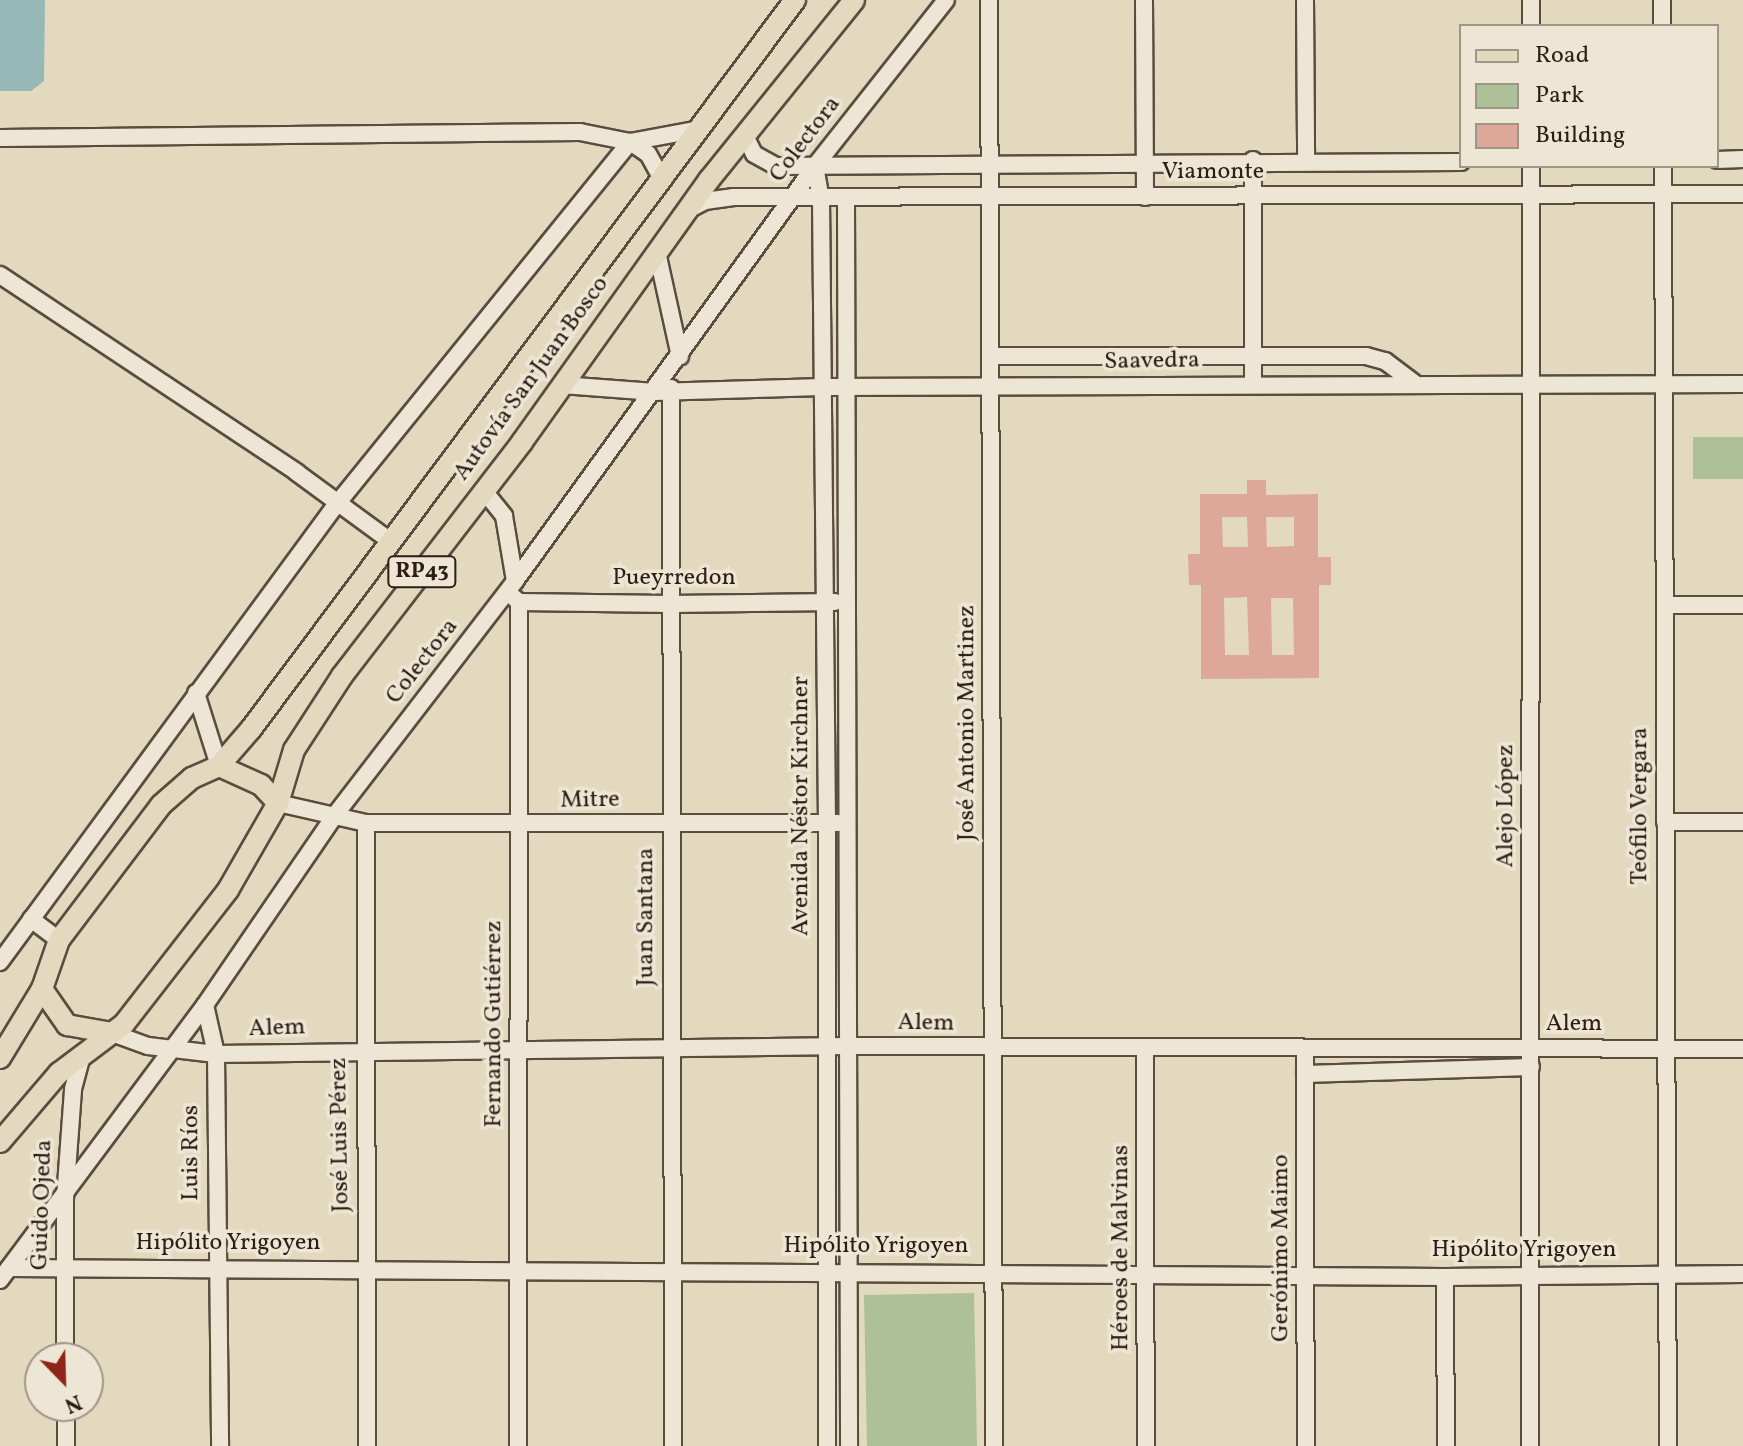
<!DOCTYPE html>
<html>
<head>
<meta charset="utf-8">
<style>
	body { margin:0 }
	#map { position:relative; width:1743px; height:1446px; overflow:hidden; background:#e3d9bf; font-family:Vollkorn,serif }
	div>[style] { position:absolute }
	.green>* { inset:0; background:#adc097 }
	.water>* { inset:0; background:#96b9b7 }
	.building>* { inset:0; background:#dda79a }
	.roads { filter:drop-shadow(2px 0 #5a4c3f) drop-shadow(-2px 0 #5a4c3f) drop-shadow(0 2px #5a4c3f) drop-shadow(0 -2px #5a4c3f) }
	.minor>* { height:16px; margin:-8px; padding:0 8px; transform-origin:8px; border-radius:8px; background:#ede6d5 }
	.major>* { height:20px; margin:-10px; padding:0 10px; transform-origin:10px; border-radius:10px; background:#e3d9bf }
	span { translate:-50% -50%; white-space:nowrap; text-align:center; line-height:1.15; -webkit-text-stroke:7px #ede6d5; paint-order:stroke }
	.shield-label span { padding:2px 6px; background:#ede6d5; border:2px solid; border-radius:6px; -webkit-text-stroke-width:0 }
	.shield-label { font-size:22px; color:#2d1d14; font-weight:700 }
	.street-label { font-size:24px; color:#2d1d14 }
	.legend { position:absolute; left:1459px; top:24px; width:260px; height:144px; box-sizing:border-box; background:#ede6d5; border:2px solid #a09688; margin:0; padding:10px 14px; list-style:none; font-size:24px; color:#2d1d14 }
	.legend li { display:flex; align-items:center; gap:16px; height:40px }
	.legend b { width:40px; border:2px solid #a09688 }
	.north { position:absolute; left:24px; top:1342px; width:80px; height:80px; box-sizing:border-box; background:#ede6d5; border:2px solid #a09688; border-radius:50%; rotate:157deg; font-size:22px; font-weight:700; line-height:32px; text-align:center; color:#2d1d14 }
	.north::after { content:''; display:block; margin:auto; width:28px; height:36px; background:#8f2418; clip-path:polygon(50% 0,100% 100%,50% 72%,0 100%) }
</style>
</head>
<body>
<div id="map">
	<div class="green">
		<div style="clip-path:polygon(1693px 437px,1743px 437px,1743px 479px,1693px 479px)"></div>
		<div style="clip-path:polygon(974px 1293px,977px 1446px,867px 1446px,864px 1295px)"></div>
	</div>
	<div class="water">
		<div style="clip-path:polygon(0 0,45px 0,44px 81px,31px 91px,0 91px)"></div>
	</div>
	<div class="building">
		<div style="clip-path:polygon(evenodd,1247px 480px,1266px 480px,1266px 495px,1318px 494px,1318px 557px,1331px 557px,1331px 585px,1319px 585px,1319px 678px,1201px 679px,1201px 585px,1189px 585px,1188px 554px,1200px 554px,1200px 494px,1247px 494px,1247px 480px,1222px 517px,1247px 517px,1248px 547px,1223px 547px,1222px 517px,1247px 480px,1266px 517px,1294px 517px,1294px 546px,1267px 547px,1266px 517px,1247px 480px,1247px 597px,1249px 655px,1225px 655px,1224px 598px,1247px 597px,1247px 480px,1271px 598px,1293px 598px,1294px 655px,1272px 655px,1271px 598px)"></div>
	</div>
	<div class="roads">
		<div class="minor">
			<div style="left:989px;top:0;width:1446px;rotate:89.8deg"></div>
			<div style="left:1144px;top:0;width:197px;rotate:89.7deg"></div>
			<div style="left:1305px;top:0;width:160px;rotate:89.6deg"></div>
			<div style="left:1531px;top:0;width:26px;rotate:90deg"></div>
			<div style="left:1662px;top:0;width:26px;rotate:90deg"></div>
			<div style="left:745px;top:136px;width:20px;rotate:63deg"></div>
			<div style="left:754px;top:154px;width:25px;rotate:29deg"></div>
			<div style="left:776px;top:166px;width:685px;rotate:-0.33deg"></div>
			<div style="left:0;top:138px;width:580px;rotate:-0.59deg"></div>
			<div style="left:580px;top:132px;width:51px;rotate:11.3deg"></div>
			<div style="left:630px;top:142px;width:464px;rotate:129deg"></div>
			<div style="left:338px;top:502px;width:571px;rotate:126.31deg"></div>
			<div style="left:1717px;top:160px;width:26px;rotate:-2deg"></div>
			<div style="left:815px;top:166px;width:34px;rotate:80deg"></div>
			<div style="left:821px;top:199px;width:625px;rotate:89.45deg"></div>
			<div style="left:827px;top:824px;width:622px;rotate:90deg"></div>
			<div style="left:1663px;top:166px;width:1280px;rotate:89.78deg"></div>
			<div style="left:662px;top:179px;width:29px;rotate:-119deg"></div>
			<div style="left:648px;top:154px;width:22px;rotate:-146deg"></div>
			<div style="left:630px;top:142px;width:71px;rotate:-10.5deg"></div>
			<div style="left:846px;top:199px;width:1247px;rotate:89.86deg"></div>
			<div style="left:688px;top:210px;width:19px;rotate:-28deg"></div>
			<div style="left:705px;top:201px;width:29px;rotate:-8deg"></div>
			<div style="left:734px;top:197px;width:1009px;rotate:-0.17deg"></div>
			<div style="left:657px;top:252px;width:107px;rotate:77.6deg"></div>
			<div style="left:0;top:275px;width:356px;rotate:33.6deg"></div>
			<div style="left:296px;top:472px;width:115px;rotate:36.2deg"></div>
			<div style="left:991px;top:356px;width:375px"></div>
			<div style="left:1366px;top:356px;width:20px;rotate:15deg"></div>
			<div style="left:1385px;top:361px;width:39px;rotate:37deg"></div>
			<div style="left:562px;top:385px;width:93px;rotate:4.3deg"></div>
			<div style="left:655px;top:392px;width:167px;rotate:-1.7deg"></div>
			<div style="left:822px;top:387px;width:921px;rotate:-0.19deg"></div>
			<div style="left:1253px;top:385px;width:225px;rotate:-90deg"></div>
			<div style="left:671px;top:388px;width:1058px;rotate:89.89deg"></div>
			<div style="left:484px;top:491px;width:32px;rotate:51deg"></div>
			<div style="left:504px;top:516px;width:66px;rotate:80.4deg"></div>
			<div style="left:512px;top:596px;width:9px;rotate:41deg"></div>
			<div style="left:519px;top:602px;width:151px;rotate:0.8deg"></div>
			<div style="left:670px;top:604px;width:165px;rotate:-0.7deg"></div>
			<div style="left:1665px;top:605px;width:78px"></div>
			<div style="left:196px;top:693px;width:77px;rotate:72.5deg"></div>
			<div style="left:278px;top:803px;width:90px;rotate:12.8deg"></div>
			<div style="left:366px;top:823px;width:472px"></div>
			<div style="left:1665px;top:822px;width:78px"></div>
			<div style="left:366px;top:823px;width:623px;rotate:89.91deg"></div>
			<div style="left:31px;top:919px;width:35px;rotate:37deg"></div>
			<div style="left:205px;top:1005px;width:50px;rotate:77.3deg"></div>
			<div style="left:216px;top:1054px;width:392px;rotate:89.4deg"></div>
			<div style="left:112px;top:1033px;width:38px;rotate:20deg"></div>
			<div style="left:148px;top:1046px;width:68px;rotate:6.7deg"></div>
			<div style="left:216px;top:1054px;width:631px;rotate:-0.73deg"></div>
			<div style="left:847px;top:1046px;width:896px;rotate:0.19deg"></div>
			<div style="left:1305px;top:1050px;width:396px;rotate:89.9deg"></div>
			<div style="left:1145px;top:1051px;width:395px;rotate:89.9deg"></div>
			<div style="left:1305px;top:1074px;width:226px;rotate:-1.8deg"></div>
			<div style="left:9px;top:1268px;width:1436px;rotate:0.36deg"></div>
			<div style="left:1445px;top:1277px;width:298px;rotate:-0.6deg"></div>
			<div style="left:1445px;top:1277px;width:169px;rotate:89.7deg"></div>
			<div style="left:0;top:1280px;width:343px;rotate:-53.3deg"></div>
			<div style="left:205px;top:1005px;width:230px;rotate:-55.6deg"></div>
			<div style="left:335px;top:815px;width:295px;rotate:-52.4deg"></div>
			<div style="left:515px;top:581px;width:512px;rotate:-54.14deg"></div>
			<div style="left:815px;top:166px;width:211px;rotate:-51.7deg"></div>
			<div style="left:65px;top:1358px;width:159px;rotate:-90deg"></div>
			<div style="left:65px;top:1199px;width:110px;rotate:-85.8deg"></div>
			<div style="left:73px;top:1089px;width:34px;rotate:-75deg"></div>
			<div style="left:66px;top:1406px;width:40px;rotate:90deg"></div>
			<div style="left:518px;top:1446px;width:844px;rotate:-89.93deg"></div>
			<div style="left:1530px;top:1446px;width:1280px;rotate:-89.96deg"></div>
		</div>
		<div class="major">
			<div style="left:219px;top:766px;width:46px;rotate:24.3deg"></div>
			<div style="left:261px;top:785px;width:25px;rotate:47deg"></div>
			<div style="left:42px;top:989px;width:44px;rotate:55.2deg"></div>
			<div style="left:67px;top:1025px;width:46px;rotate:10.1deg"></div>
			<div style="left:0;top:1058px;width:81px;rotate:-58.7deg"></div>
			<div style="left:42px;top:989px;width:52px;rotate:-70.9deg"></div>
			<div style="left:59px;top:940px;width:169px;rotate:-52.9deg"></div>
			<div style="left:161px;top:805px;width:41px;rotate:-41.1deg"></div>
			<div style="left:192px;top:778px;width:30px;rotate:-24deg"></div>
			<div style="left:219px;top:766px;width:49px;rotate:-49.1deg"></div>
			<div style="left:251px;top:729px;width:910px;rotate:-53.27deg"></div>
			<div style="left:0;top:1142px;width:91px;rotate:-49.5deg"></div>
			<div style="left:59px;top:1073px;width:81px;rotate:-37deg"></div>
			<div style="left:124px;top:1024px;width:170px;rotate:-52.2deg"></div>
			<div style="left:228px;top:890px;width:100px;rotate:-60.1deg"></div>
			<div style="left:278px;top:803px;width:55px;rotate:-73.2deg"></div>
			<div style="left:294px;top:750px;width:88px;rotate:-57deg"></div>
			<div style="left:342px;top:676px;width:295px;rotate:-52.4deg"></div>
			<div style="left:522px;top:442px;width:322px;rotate:-54.5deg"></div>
			<div style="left:709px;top:180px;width:231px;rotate:-51.1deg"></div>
		</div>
	</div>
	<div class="shield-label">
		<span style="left:422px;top:572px">RP43</span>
	</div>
	<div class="street-label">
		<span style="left:806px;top:140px;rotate:-53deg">Colectora</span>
		<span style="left:1213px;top:173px">Viamonte</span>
		<span style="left:1152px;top:362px;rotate:-1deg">Saavedra</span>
		<span style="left:532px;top:379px;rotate:-54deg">Autovía San Juan Bosco</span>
		<span style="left:674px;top:579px">Pueyrredon</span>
		<span style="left:423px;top:662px;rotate:-52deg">Colectora</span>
		<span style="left:968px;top:723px;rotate:-90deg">José Antonio Martinez</span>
		<span style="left:590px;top:801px;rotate:-1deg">Mitre</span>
		<span style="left:802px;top:806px;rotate:-90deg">Avenida Néstor Kirchner</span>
		<span style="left:1507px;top:806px;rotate:-90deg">Alejo López</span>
		<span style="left:1641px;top:806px;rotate:-90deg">Teófilo Vergara</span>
		<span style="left:647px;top:917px;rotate:-90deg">Juan Santana</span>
		<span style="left:495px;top:1024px;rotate:-90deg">Fernando Gutiérrez</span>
		<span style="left:926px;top:1024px;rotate:1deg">Alem</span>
		<span style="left:1574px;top:1025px">Alem</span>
		<span style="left:277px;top:1029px;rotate:-2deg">Alem</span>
		<span style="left:341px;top:1135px;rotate:-91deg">José Luis Pérez</span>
		<span style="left:192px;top:1153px;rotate:-90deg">Luis Ríos</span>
		<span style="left:43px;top:1205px;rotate:-88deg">Guido Ojeda</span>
		<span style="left:228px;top:1244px">Hipólito Yrigoyen</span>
		<span style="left:876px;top:1247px">Hipólito Yrigoyen</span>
		<span style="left:1122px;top:1248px;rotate:-90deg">Héroes de Malvinas</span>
		<span style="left:1282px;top:1248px;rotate:-90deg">Gerónimo Maimo</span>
		<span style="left:1524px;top:1251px">Hipólito Yrigoyen</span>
	</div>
	<ul class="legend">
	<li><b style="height:10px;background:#e3d9bf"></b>Road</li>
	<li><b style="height:22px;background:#adc097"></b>Park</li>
	<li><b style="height:22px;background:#dda79a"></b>Building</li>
	</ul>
	<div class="north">N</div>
</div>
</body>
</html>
